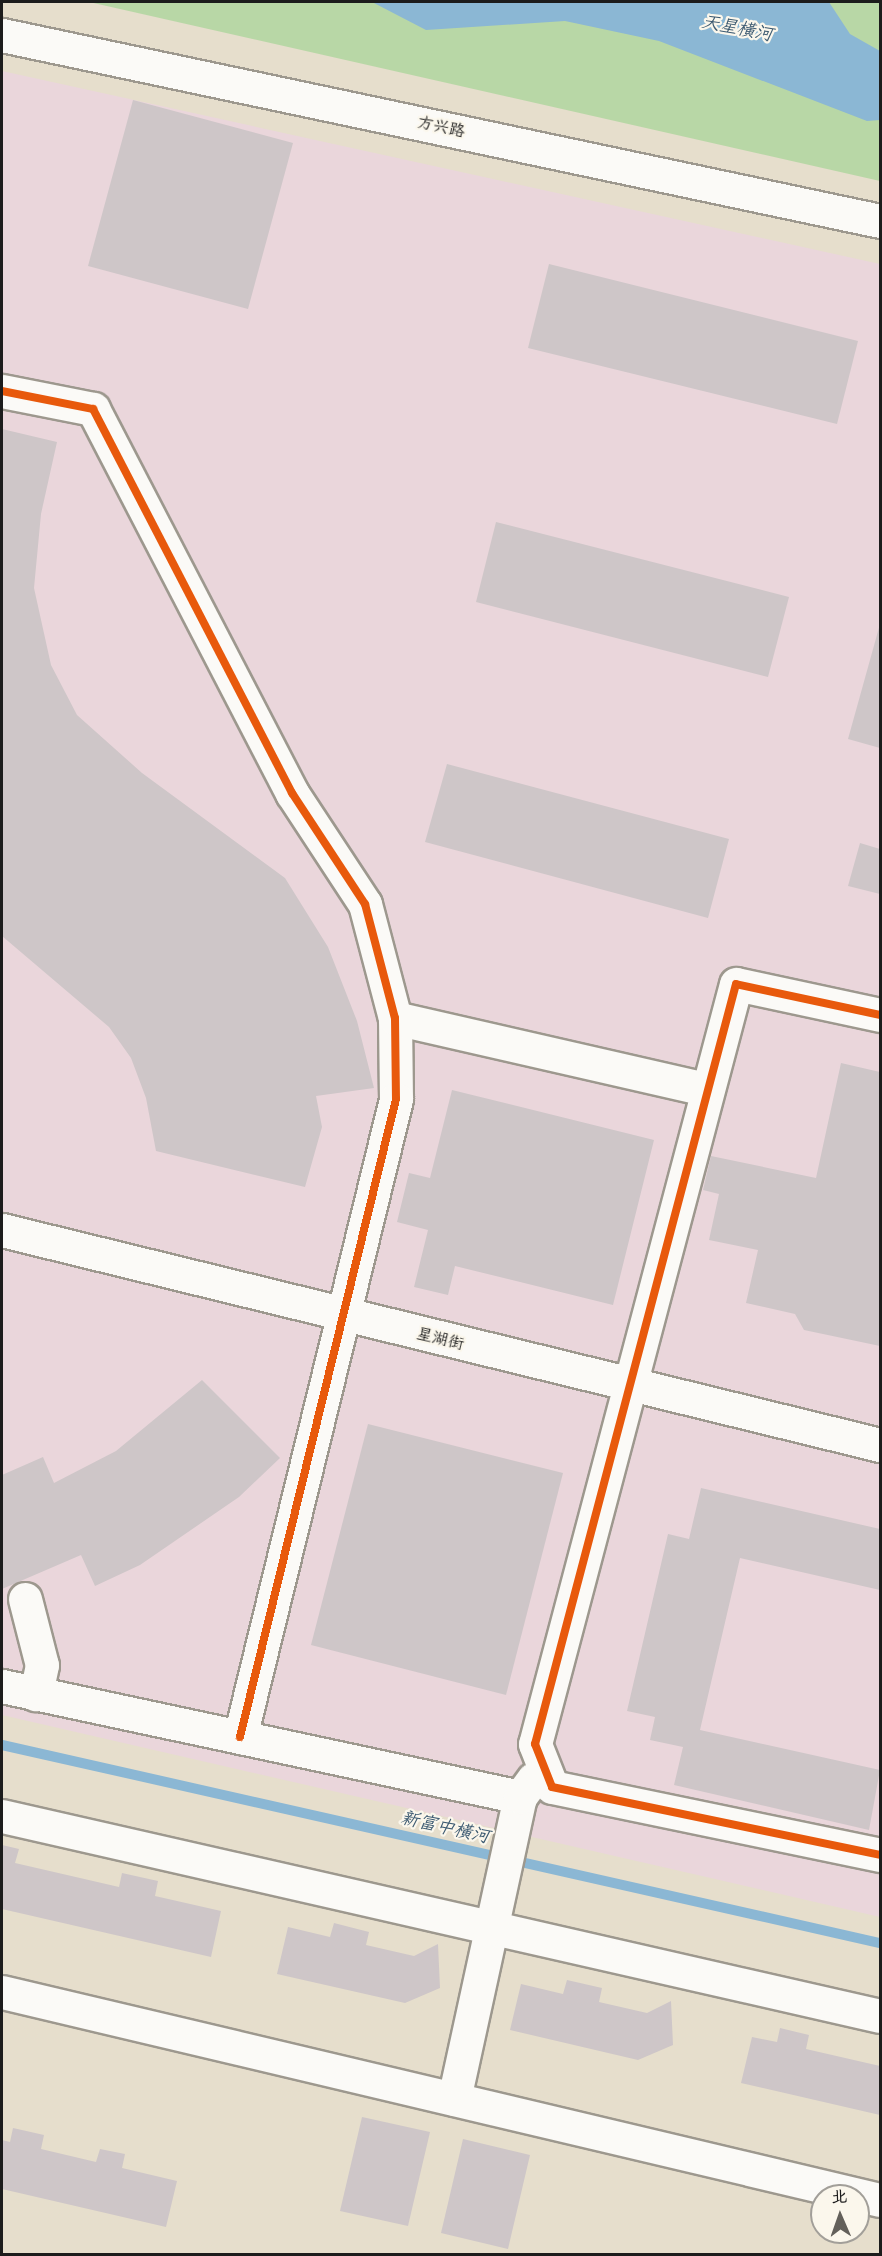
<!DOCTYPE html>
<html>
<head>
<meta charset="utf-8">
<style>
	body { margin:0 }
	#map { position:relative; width:882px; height:2256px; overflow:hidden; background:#e6decc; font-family:"Balsamiq Sans","LXGW WenKai TC",sans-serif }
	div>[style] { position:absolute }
	.built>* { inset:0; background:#ead6db }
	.green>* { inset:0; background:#b8d7a6 }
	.water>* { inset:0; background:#8bb7d4 }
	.stream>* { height:10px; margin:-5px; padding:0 5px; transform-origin:5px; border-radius:5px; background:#8bb7d4 }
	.building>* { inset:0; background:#cec6c8 }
	.roads { filter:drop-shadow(2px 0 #9d988e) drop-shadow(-2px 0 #9d988e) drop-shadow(0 2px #9d988e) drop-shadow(0 -2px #9d988e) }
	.minor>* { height:33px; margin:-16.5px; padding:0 16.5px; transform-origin:16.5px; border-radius:16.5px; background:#fbfaf7 }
	.tertiary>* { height:33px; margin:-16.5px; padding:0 16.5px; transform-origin:16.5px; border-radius:16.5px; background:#fbfaf7 }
	.cycleway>* { height:8px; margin:-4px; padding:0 4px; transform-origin:4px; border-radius:4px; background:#e8590c }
	span { translate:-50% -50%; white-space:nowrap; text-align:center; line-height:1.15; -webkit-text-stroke:4.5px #fbf7ec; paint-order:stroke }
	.street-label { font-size:16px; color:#1c1c1c }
	.water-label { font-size:18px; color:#3c5a71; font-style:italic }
	.frame { position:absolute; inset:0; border:3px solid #1c1c1c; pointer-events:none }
	.north { position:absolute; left:810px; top:2184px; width:60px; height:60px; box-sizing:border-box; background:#fbf7ec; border:2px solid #a29f99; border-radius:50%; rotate:358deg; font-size:16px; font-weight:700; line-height:24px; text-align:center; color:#1c1c1c }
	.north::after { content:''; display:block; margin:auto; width:21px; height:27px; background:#63605a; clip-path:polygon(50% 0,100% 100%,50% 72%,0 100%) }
</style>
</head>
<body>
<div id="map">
	<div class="built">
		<div style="clip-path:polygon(2px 71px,880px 264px,880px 1917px,2px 1715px)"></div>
	</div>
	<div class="green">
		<div style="clip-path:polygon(89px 2px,880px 2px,880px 181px)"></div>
	</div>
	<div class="water">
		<div style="clip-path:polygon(372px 2px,829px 2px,850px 34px,880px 51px,880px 120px,867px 121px,659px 41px,565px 21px,426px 30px)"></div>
	</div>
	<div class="stream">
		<div style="left:2px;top:1745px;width:900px;rotate:12.71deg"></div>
	</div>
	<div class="building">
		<div style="clip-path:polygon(133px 100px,293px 143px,248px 309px,88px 266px)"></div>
		<div style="clip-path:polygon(549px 264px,858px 341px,837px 424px,528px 348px)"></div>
		<div style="clip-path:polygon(2px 429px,57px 442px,41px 514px,34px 588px,51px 665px,77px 715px,142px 773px,285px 878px,328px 947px,357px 1021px,374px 1088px,316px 1096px,322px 1127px,305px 1187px,156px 1151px,146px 1098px,131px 1058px,109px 1027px,2px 936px)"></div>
		<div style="clip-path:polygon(496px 522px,789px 597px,768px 677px,476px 602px)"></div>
		<div style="clip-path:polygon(880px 624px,880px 748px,848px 739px)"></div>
		<div style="clip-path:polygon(447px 764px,729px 839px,708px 918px,425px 842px)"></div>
		<div style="clip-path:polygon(860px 843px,880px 849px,880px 894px,848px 886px)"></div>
		<div style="clip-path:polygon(841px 1063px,880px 1072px,880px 1346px,804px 1330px,795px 1314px,746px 1303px,758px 1250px,709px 1240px,719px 1194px,703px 1190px,711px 1156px,816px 1178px)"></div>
		<div style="clip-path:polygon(452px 1090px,654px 1140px,613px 1305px,455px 1266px,448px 1295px,414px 1287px,428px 1230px,397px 1222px,409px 1173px,430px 1178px)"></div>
		<div style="clip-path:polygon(202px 1380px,280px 1458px,239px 1497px,140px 1565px,95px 1586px,81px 1555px,2px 1589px,2px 1475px,43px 1457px,54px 1483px,116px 1451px)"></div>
		<div style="clip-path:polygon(368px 1424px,563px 1473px,506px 1695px,311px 1645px)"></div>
		<div style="clip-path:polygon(701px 1488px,880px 1529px,880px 1590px,740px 1558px,700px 1730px,880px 1770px,869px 1830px,674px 1785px,683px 1747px,650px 1740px,655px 1717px,627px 1711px,668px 1534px,689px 1539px)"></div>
		<div style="clip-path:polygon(2px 1845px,19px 1849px,15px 1863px,119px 1887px,122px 1873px,158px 1881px,155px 1896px,221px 1911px,211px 1957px,2px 1909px)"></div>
		<div style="clip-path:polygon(334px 1923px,369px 1932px,366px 1945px,414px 1956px,438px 1944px,440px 1988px,405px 2003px,277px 1974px,288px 1927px,330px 1937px)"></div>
		<div style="clip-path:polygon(567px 1980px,602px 1988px,599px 2002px,647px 2013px,671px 2001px,673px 2045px,638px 2060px,510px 2030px,521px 1984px,563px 1994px)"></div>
		<div style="clip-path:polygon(780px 2028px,809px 2035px,806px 2049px,880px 2066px,880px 2115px,741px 2083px,752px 2037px,777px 2042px)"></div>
		<div style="clip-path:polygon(362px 2117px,430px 2132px,408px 2226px,340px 2211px)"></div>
		<div style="clip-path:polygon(13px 2128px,44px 2135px,41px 2149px,96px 2162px,100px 2149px,125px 2154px,122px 2168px,177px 2181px,166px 2227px,2px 2189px,2px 2140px,10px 2142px)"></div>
		<div style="clip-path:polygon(463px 2139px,530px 2155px,508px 2249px,441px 2233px)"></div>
	</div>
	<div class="roads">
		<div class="minor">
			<div style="left:2px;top:391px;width:93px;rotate:11.2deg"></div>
			<div style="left:93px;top:409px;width:433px;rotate:62.6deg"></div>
			<div style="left:292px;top:793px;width:133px;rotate:56.7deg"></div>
			<div style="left:365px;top:904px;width:118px;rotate:75.3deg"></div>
			<div style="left:395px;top:1018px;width:81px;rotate:89.3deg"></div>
			<div style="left:396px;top:1099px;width:657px;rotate:103.74deg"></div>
			<div style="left:880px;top:1015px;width:147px;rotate:-167.9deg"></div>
			<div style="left:736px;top:984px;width:786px;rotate:104.81deg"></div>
			<div style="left:535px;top:1744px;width:46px;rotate:68.4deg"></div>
			<div style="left:552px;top:1787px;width:335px;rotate:11.7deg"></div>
			<div style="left:395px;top:1018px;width:317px;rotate:12.9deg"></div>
			<div style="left:25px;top:1599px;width:68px;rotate:75.6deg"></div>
			<div style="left:42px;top:1665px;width:30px;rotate:102deg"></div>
			<div style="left:2px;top:1686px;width:530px;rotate:12.09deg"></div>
			<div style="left:2px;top:1816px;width:900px;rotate:12.83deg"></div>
			<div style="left:2px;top:1992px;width:902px;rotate:13.33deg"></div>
			<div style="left:454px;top:2099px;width:309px;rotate:-77.7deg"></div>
			<div style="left:520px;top:1797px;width:22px;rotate:-54deg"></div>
		</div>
		<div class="tertiary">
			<div style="left:2px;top:35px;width:897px;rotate:11.96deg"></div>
			<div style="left:2px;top:1230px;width:904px;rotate:13.76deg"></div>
		</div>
	</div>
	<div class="cycleway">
		<div style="left:2px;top:391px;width:93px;rotate:11.2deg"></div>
		<div style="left:93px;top:409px;width:433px;rotate:62.6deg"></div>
		<div style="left:292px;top:793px;width:133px;rotate:56.7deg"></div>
		<div style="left:365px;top:904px;width:118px;rotate:75.3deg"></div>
		<div style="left:395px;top:1018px;width:81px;rotate:89.3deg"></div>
		<div style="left:396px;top:1099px;width:657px;rotate:103.74deg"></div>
		<div style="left:880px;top:1015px;width:147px;rotate:-167.9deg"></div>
		<div style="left:736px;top:984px;width:786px;rotate:104.81deg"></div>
		<div style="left:535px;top:1744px;width:46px;rotate:68.4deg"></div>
		<div style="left:552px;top:1787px;width:335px;rotate:11.7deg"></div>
	</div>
	<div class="street-label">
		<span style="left:441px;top:128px;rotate:12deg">方兴路</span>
		<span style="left:440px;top:1340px;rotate:14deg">星湖街</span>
	</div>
	<div class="water-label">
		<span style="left:737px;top:29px;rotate:11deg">天星横河</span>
		<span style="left:445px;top:1828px;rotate:13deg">新富中横河</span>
	</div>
	<div class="frame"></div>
	<div class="north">北</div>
</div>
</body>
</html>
